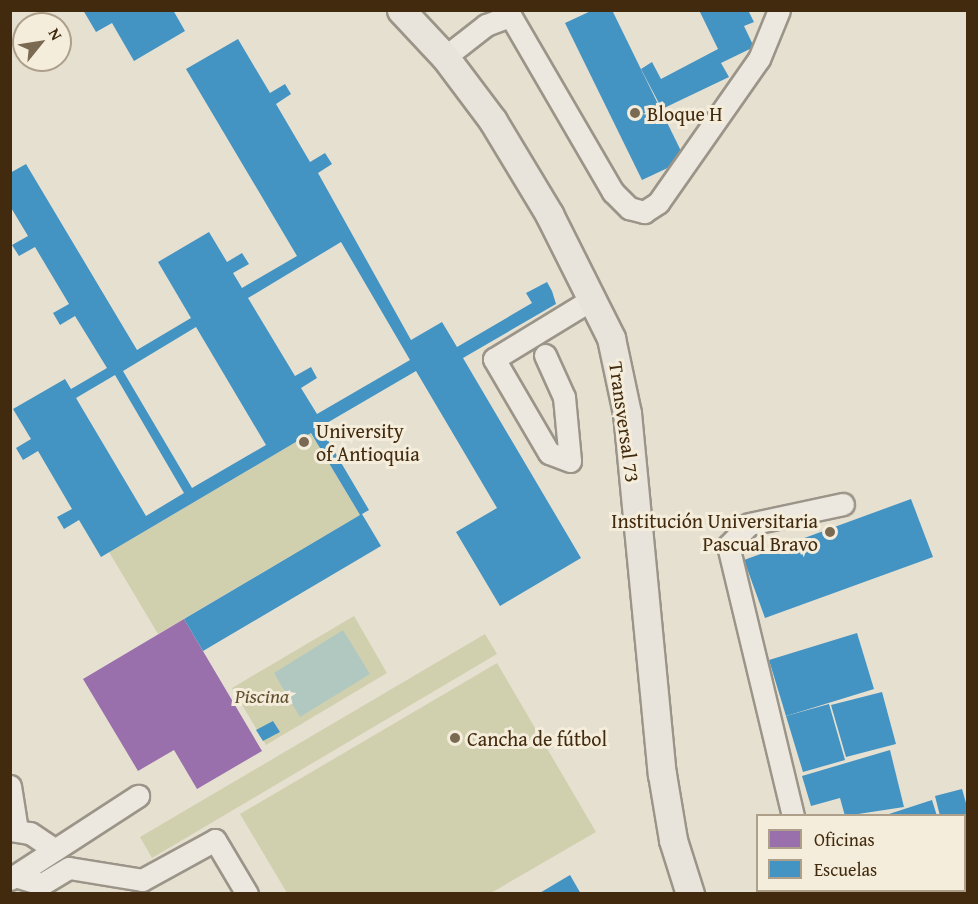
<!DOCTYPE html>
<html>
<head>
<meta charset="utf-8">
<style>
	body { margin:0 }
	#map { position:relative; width:978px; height:904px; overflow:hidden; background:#e6e0d1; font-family:"Gentium Book Plus",serif }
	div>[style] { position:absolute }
	.green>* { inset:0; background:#d1d0ae }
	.water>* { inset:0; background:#b1c8c1 }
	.offices>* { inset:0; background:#9970ab }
	.schools>* { inset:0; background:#4393c3 }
	.roads { filter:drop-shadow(2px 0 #9b9488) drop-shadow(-2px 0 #9b9488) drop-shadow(0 2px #9b9488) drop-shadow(0 -2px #9b9488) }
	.minor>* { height:21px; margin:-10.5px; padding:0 10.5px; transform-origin:10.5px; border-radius:10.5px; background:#ece8e0 }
	.major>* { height:27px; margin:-13.5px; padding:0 13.5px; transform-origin:13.5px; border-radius:13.5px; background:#e9e4db }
	.dots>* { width:16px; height:16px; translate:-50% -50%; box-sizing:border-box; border:3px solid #f5eddb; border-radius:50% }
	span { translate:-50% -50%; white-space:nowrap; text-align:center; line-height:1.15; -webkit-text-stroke:6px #f5eddb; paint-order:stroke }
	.poi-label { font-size:20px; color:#422a0e }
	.left { translate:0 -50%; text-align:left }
	.right { translate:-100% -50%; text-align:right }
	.street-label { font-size:20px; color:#422a0e }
	.park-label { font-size:20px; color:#61502f; font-style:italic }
	.frame { position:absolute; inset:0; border:12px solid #422a0e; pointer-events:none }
	.legend { position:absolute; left:756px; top:814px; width:210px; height:78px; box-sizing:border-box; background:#f5eddb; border:2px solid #ad9f89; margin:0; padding:8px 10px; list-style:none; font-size:18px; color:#422a0e }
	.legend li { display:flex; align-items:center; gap:12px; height:30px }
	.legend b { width:30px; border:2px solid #ad9f89 }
	.north { position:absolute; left:12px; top:12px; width:60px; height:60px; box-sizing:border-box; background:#f5eddb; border:2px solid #ad9f89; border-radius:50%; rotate:60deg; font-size:16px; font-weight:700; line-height:24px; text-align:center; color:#422a0e }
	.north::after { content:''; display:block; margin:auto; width:21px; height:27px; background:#7b6a52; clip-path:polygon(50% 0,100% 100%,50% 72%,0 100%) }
</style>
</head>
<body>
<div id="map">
	<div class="green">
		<div style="clip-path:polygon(311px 433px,360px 515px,158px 634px,109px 552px)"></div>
		<div style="clip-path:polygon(354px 616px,387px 673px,266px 745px,232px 688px)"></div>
		<div style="clip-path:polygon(485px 634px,497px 654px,152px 858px,140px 837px)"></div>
		<div style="clip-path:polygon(497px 663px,596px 832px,491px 893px,287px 893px,240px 814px)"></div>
	</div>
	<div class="water">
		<div style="clip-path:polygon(343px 630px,370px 674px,300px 717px,274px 673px)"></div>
	</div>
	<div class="offices">
		<div style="clip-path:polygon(184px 619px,262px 751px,197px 789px,174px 750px,138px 771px,83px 679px)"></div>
	</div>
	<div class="schools">
		<div style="clip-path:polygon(83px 10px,173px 10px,185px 31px,134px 61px,112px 23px,96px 32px)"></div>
		<div style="clip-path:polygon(593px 10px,612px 10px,681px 151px,674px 165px,642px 180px,565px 23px)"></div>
		<div style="clip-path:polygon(699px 10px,748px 10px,754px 22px,744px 26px,754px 47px,721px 63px,729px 77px,662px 109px,641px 69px,652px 62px,661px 79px,718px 49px)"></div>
		<div style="clip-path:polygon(evenodd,238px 39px,270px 93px,285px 84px,291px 94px,276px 104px,310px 162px,325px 153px,332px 164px,318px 173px,411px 340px,442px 322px,457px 347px,532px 303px,526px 293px,547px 282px,552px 291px,556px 304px,463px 358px,581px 558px,500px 606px,456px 532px,497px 508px,416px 371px,320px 427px,369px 510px,362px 514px,381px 546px,203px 651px,184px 619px,360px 515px,311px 433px,101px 557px,79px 520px,64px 529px,57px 517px,72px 509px,38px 451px,23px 460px,16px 448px,31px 439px,13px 409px,65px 379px,71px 389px,107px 368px,75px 316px,60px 325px,53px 313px,69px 304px,35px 247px,19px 256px,12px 245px,28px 236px,10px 206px,10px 173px,26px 164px,137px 350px,191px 318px,158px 262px,209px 232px,227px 262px,242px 253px,249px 264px,233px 273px,242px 288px,297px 256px,186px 69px,238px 39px,341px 242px,410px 360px,317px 414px,301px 388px,317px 378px,311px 367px,295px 376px,248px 298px,341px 242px,238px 39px,196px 327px,266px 445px,192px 488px,123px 371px,196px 327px,238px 39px,115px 375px,184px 493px,146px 516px,76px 398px,115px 375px)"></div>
		<div style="clip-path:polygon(911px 499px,933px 557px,765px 618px,744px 560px)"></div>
		<div style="clip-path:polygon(857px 633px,874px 689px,786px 716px,769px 660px)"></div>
		<div style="clip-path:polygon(882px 692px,896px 744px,846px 757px,831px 705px)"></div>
		<div style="clip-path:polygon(829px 704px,845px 760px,803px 772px,786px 716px)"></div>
		<div style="clip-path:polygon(273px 721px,280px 732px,263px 741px,256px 730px)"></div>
		<div style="clip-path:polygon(890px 750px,904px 807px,845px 816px,840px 798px,811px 806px,802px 776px)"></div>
		<div style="clip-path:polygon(962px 789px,968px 810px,964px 849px,964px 816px,940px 816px,935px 796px)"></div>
		<div style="clip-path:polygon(932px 800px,937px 816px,886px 816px,886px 815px)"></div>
		<div style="clip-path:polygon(570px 875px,581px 894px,538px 894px)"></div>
	</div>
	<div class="roads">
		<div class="minor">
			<div style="left:507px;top:10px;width:211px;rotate:59.8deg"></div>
			<div style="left:613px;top:192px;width:23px;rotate:45deg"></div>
			<div style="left:629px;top:208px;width:16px;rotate:15deg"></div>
			<div style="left:644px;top:212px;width:17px;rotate:-33deg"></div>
			<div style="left:658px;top:203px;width:176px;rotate:-55deg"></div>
			<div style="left:759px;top:59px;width:53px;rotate:-67.8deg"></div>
			<div style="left:445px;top:57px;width:52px;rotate:-38deg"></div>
			<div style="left:486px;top:25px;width:26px;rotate:-21deg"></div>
			<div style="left:545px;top:355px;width:46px;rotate:65.7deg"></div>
			<div style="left:564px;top:397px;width:64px;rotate:84.6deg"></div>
			<div style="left:570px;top:461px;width:22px;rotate:-159deg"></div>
			<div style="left:549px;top:453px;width:109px;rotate:-120.3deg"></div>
			<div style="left:494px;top:359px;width:117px;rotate:-31.4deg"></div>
			<div style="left:10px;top:786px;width:45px;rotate:81deg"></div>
			<div style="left:793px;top:816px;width:278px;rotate:-103.5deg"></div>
			<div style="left:728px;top:546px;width:30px;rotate:-46deg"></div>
			<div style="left:749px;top:524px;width:96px;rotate:-12deg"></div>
			<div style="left:10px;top:830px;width:20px;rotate:9deg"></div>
			<div style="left:30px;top:833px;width:30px;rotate:34deg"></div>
			<div style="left:15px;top:876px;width:28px;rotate:17deg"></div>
			<div style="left:42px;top:884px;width:31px;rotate:-31deg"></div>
			<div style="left:69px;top:868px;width:74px;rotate:9.3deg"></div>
			<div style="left:142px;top:880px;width:83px;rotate:-28.7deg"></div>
			<div style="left:215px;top:840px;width:63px;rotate:59.3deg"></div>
			<div style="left:10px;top:879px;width:153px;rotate:-33deg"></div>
			<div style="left:811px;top:890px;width:4px;rotate:76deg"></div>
		</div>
		<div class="major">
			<div style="left:401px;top:10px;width:64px;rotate:46.9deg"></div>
			<div style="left:445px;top:57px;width:80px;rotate:53.1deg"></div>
			<div style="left:493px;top:121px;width:109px;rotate:58.9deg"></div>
			<div style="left:549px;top:214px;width:139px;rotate:63.4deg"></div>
			<div style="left:611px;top:338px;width:77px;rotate:78deg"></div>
			<div style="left:627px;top:413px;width:363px;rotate:84.5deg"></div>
			<div style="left:662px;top:774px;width:67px;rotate:80.5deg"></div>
			<div style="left:673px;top:840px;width:57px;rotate:72.5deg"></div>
		</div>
	</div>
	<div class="dots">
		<div style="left:635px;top:113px;background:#7b6a52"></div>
		<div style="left:304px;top:442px;background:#7b6a52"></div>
		<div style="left:830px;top:532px;background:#7b6a52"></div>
		<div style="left:455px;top:738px;background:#7b6a52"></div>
	</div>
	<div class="poi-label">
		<span class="left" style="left:647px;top:113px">Bloque H</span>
		<span class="left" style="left:316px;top:442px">University<br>of Antioquia</span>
		<span class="right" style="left:818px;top:532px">Institución Universitaria<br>Pascual Bravo</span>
		<span class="left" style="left:467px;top:738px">Cancha de fútbol</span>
	</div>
	<div class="street-label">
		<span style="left:625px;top:422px;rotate:82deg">Transversal 73</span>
	</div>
	<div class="park-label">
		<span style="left:262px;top:695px">Piscina</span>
	</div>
	<div class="frame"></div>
	<ul class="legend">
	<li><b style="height:16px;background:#9970ab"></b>Oficinas</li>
	<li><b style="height:16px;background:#4393c3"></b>Escuelas</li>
	</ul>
	<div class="north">N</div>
</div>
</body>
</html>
